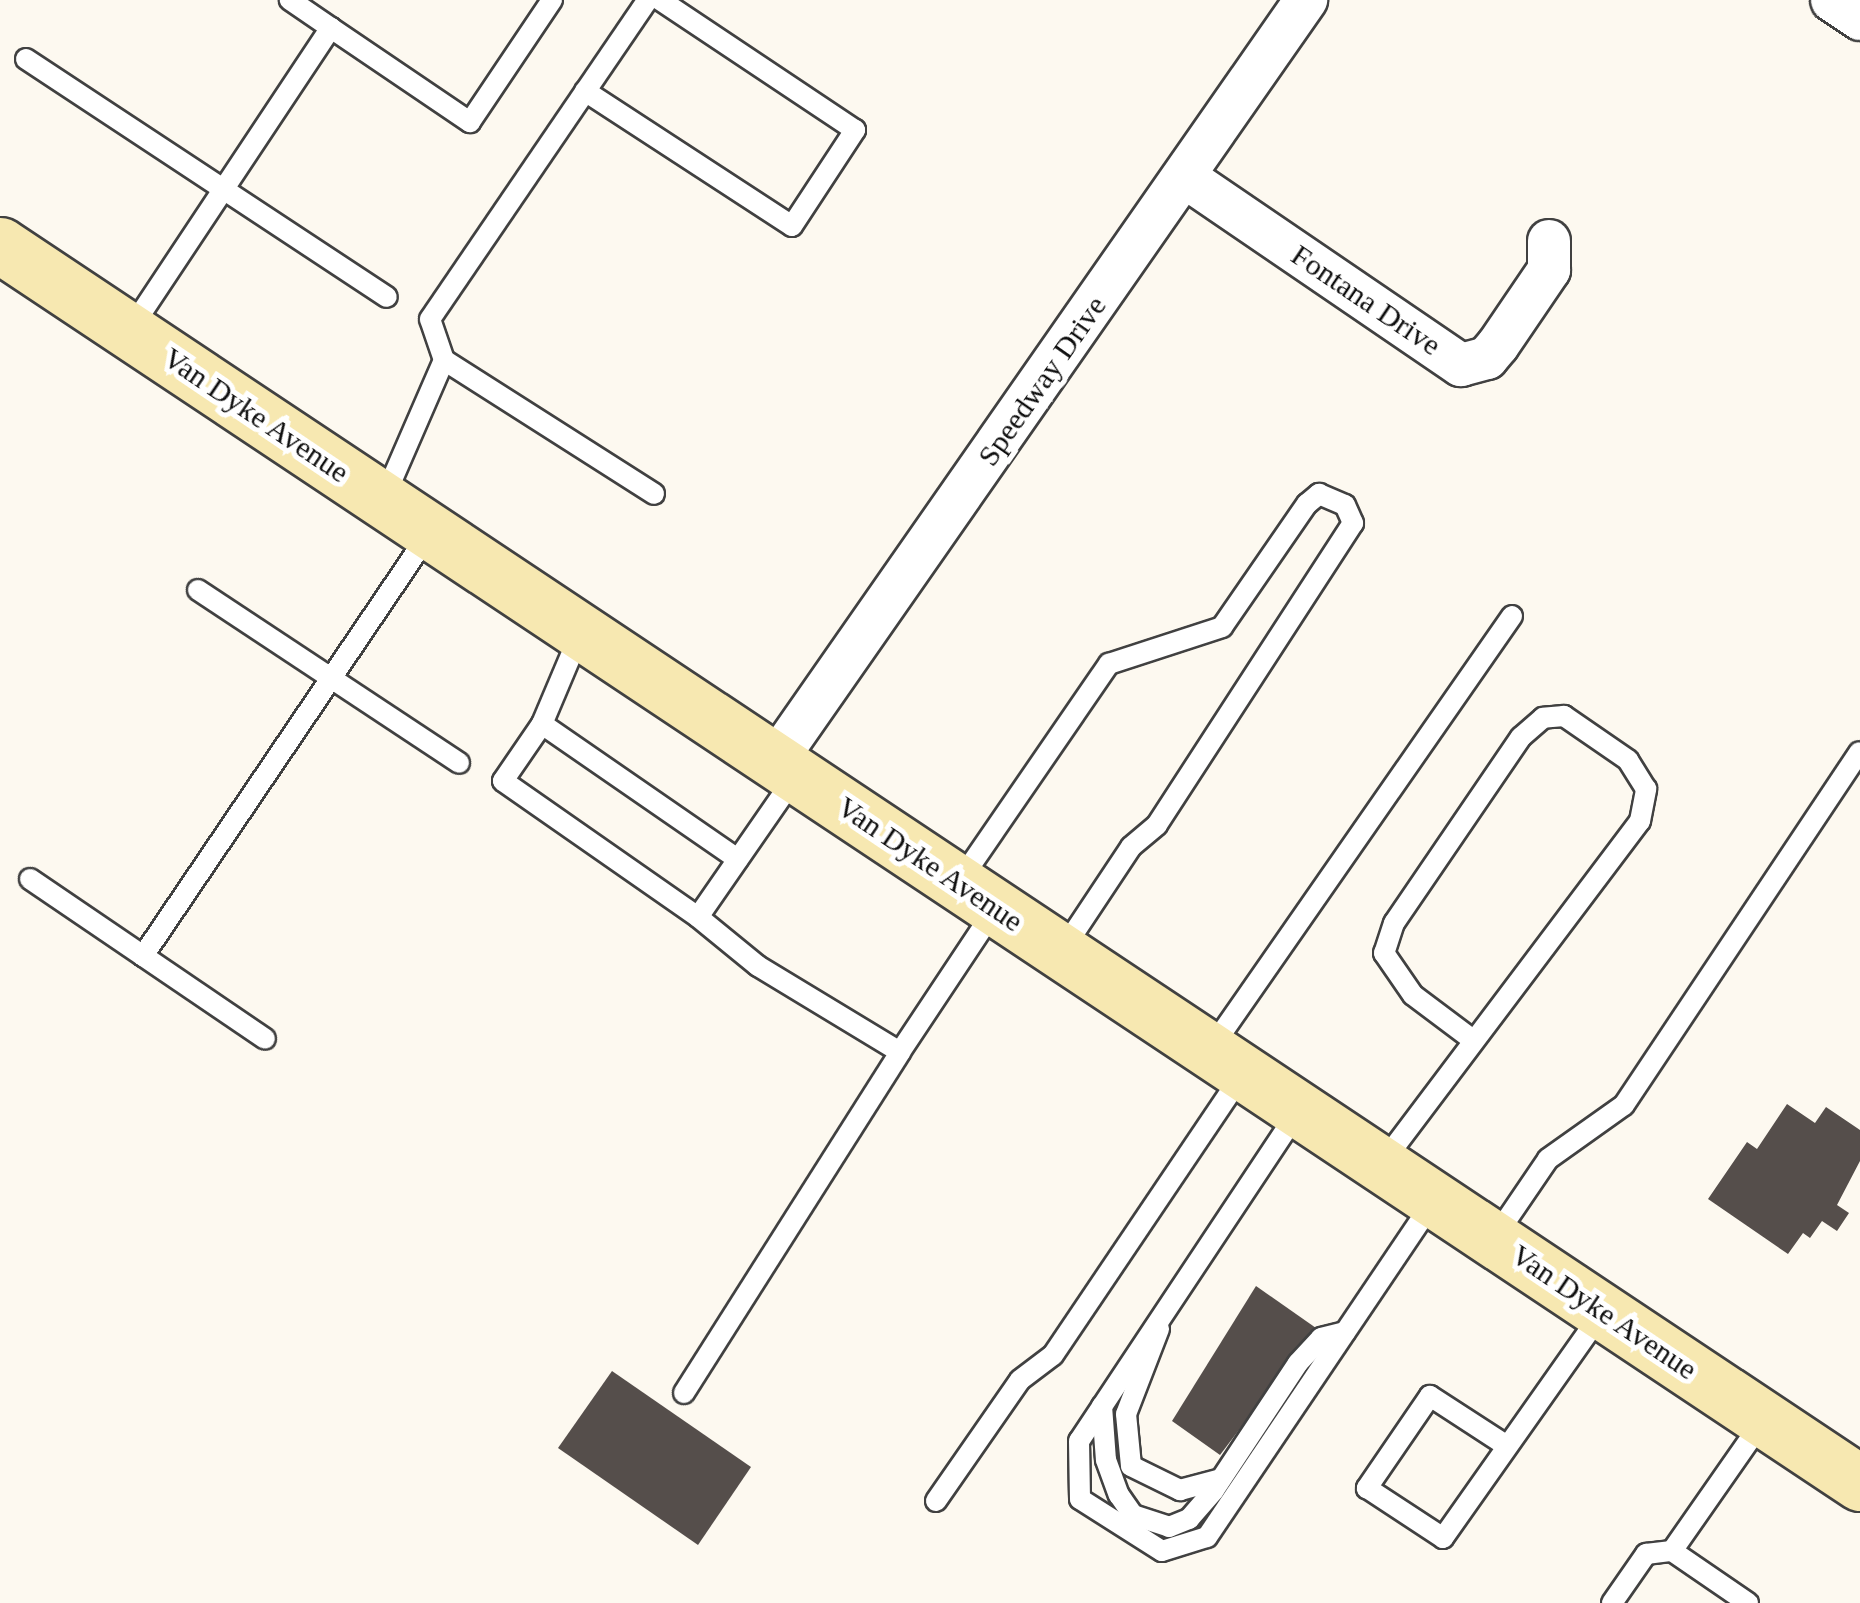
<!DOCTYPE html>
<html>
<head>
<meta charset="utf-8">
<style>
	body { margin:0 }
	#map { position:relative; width:1860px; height:1603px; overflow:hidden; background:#fdf9f0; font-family:"Times New Roman",serif }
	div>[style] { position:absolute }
	.building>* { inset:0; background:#554e4b }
	.roads { filter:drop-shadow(2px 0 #414141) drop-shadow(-2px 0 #414141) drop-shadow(0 2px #414141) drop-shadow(0 -2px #414141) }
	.service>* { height:20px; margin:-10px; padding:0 10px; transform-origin:10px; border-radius:10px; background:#fff }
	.minor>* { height:42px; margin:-21px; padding:0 21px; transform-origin:21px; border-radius:21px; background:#fff }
	.secondary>* { height:55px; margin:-27.5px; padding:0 27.5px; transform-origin:27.5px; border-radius:27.5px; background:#f7e8b1 }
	span { translate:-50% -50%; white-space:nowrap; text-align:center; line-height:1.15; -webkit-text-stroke:10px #fff; paint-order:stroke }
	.street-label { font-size:30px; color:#0e0e0e }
</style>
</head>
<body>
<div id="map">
	<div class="building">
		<div style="clip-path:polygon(1787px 1104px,1815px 1123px,1826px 1107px,1860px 1130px,1860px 1161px,1837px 1205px,1849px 1213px,1837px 1231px,1822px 1221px,1810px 1238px,1803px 1233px,1788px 1254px,1708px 1199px,1747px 1142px,1757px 1149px)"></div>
		<div style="clip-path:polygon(1256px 1286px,1316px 1328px,1220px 1455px,1172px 1421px)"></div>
		<div style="clip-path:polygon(612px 1371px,751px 1467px,698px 1545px,558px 1448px)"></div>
	</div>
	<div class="roads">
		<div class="service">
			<div style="left:331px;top:28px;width:168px;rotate:34.1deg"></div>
			<div style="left:470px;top:122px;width:147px;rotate:-56.1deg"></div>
			<div style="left:26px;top:59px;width:432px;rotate:33.4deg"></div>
			<div style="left:585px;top:91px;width:247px;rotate:33.1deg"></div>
			<div style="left:792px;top:226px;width:115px;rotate:-56.7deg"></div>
			<div style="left:855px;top:130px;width:234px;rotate:-146.3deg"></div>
			<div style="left:130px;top:330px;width:363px;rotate:-56.4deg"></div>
			<div style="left:331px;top:28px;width:50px;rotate:-145.7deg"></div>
			<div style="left:444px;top:360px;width:249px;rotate:32.5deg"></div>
			<div style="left:384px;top:498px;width:150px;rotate:-66.5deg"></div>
			<div style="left:444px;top:360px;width:43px;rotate:-108.9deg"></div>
			<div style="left:430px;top:319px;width:386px;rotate:-55.7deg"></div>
			<div style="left:198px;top:590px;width:313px;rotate:33.5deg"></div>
			<div style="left:580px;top:634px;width:98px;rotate:112.9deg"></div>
			<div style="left:542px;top:724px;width:238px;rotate:34.6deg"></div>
			<div style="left:542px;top:724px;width:69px;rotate:124.4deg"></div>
			<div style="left:503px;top:781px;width:238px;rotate:34.9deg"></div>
			<div style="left:795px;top:777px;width:170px;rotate:124.7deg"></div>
			<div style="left:698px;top:917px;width:77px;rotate:39.2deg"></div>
			<div style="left:758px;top:966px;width:166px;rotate:31.2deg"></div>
			<div style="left:900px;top:1052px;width:172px;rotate:-56.4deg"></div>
			<div style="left:30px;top:879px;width:284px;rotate:34.2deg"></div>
			<div style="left:959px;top:882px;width:265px;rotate:-55.5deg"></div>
			<div style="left:1109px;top:664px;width:119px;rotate:-18.1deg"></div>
			<div style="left:1222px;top:627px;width:150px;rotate:-55.4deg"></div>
			<div style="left:1307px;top:504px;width:16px;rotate:-40deg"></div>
			<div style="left:1319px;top:494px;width:28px;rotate:23deg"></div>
			<div style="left:1345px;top:505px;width:20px;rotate:66deg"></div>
			<div style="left:1353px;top:523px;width:360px;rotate:123deg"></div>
			<div style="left:1157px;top:825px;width:34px;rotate:140deg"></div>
			<div style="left:1131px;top:847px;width:125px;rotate:123.6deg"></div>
			<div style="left:143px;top:956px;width:508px;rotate:-55.9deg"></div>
			<div style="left:1212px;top:1047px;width:525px;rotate:-55.16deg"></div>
			<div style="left:1299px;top:1110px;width:397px;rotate:123.6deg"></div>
			<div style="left:1079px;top:1441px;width:58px;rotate:89deg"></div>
			<div style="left:1080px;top:1499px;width:97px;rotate:32.4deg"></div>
			<div style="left:1162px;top:1551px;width:47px;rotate:-17.3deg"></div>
			<div style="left:1207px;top:1537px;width:405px;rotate:-56deg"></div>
			<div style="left:1383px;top:1162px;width:427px;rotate:-53deg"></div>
			<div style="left:1640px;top:821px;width:33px;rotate:-79deg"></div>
			<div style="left:1646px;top:789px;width:34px;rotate:-122deg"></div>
			<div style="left:1628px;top:760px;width:78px;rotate:-145.5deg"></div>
			<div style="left:1564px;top:716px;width:21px;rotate:175deg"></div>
			<div style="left:1543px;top:718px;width:29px;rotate:139deg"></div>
			<div style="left:1521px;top:737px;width:225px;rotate:124.3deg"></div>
			<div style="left:1394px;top:923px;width:32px;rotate:108deg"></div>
			<div style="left:1384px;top:953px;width:51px;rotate:55.4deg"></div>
			<div style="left:1413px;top:995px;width:75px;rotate:36.9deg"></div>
			<div style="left:1495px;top:1237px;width:94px;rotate:-55.8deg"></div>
			<div style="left:1548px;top:1159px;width:93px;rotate:-35.4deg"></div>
			<div style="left:1624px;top:1105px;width:424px;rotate:-56.3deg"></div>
			<div style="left:1159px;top:1329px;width:91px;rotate:111.2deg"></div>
			<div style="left:1126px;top:1414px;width:52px;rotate:84.5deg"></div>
			<div style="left:1131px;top:1466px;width:55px;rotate:26.1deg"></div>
			<div style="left:1180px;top:1490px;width:42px;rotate:-15deg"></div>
			<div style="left:684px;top:1393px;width:404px;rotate:-57.6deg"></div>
			<div style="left:1102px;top:1406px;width:54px;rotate:85.8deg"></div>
			<div style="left:1106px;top:1460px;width:37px;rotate:70deg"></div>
			<div style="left:1119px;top:1495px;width:24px;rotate:55deg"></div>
			<div style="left:1133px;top:1515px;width:38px;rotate:18deg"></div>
			<div style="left:1169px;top:1527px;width:22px;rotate:-22deg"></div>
			<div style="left:1189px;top:1519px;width:38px;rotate:-49deg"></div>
			<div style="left:1214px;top:1490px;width:152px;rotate:-56.5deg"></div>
			<div style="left:1298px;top:1363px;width:34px;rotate:-47deg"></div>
			<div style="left:1321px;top:1338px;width:25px;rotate:-14deg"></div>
			<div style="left:1507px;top:1446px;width:92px;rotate:-147deg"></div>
			<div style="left:1430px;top:1396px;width:112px;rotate:124.4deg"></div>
			<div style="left:1367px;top:1488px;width:91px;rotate:33.3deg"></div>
			<div style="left:1443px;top:1538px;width:274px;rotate:-54.8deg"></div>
			<div style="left:936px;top:1501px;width:147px;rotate:-55.2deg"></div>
			<div style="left:1020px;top:1380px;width:41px;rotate:-37.1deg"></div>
			<div style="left:1053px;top:1355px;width:340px;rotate:-56deg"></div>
			<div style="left:1612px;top:1603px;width:60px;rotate:-55.2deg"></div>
			<div style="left:1646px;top:1554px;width:26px;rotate:-7deg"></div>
			<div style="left:1748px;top:1603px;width:92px;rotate:-145.6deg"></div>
			<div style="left:1672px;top:1551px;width:161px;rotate:-55.1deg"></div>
		</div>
		<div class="minor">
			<div style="left:1832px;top:0;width:34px;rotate:34deg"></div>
			<div style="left:1185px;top:177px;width:334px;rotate:34.3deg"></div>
			<div style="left:1461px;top:365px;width:27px;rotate:-15deg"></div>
			<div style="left:1487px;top:358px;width:17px;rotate:-50deg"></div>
			<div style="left:1498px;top:345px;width:91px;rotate:-55.8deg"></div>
			<div style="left:1549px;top:270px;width:29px;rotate:-90deg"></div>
			<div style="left:776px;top:760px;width:927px;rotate:-55.11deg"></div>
		</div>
		<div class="secondary">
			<div style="left:0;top:245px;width:2234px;rotate:33.65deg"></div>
		</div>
	</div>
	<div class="street-label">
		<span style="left:1366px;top:300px;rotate:34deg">Fontana Drive</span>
		<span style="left:1042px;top:381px;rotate:-55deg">Speedway Drive</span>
		<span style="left:256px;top:415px;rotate:34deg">Van Dyke Avenue</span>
		<span style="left:930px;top:864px;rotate:34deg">Van Dyke Avenue</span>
		<span style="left:1604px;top:1312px;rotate:34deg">Van Dyke Avenue</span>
	</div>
</div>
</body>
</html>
